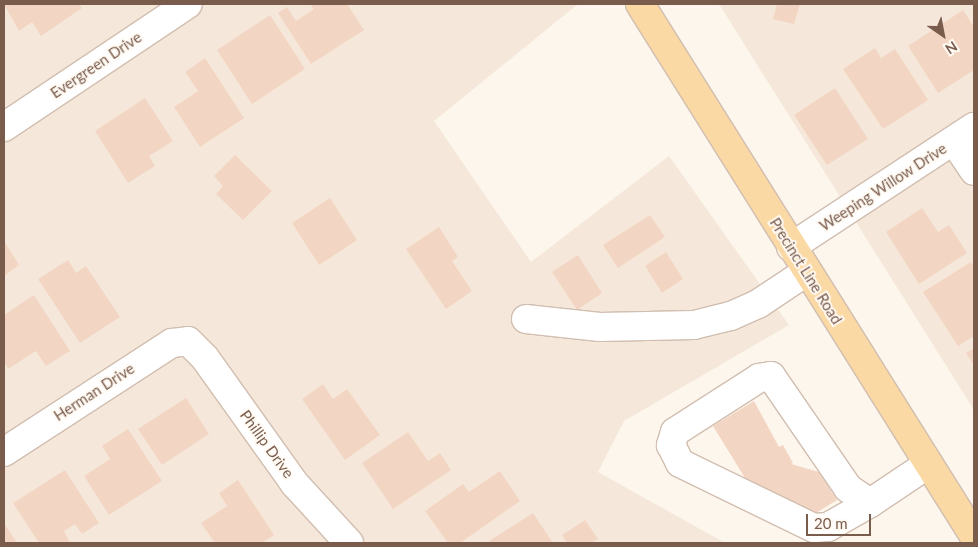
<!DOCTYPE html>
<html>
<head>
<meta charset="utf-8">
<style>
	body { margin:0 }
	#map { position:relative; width:978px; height:547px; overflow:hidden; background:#fdf6ec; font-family:Lato,sans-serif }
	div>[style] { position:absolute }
	.residential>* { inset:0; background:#f5e8da }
	.building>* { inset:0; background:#f3d5c3 }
	.roads { filter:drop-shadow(1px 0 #d1beb0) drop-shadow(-1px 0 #d1beb0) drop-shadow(0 1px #d1beb0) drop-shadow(0 -1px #d1beb0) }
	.minor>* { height:28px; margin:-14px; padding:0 14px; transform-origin:14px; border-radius:14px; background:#fff }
	.major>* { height:28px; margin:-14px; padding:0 14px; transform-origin:14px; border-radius:14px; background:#fbd9a5 }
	span { translate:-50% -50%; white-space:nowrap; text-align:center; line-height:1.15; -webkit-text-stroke:4px #fffaf3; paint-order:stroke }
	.street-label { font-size:15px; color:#7a5c4d }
	.frame { position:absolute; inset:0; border:5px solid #7a5c4d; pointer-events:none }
	.north { position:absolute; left:918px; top:10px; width:50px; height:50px; -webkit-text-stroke:4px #fffaf3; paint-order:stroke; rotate:147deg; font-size:14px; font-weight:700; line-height:20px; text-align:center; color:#7a5c4d }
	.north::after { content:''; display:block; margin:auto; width:18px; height:22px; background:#7a5c4d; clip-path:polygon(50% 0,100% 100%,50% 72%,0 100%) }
	.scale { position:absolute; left:806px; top:514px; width:65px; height:22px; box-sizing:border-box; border:2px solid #7a5c4d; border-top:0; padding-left:6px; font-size:15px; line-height:18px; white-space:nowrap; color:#7a5c4d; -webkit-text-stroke:4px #fffaf3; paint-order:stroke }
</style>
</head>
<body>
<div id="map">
	<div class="residential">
		<div style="clip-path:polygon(4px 4px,578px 4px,434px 121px,531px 262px,669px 156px,789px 325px,624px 421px,598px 472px,725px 543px,4px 543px)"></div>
		<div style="clip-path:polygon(719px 4px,974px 4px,974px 410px)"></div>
	</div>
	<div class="building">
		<div style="clip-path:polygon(4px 4px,79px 4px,82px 8px,41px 36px,32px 22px,19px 31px)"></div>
		<div style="clip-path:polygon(310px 4px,347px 4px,364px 30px,311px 64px,278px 13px,287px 7px,296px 21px,314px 9px)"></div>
		<div style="clip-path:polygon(777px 4px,800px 4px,794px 24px,773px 19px)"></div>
		<div style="clip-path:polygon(963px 10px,974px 27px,974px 70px,938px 93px,908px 46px)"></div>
		<div style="clip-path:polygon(270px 15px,305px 69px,252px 104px,217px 50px)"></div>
		<div style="clip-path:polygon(875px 48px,881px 58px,895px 49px,928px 100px,883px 129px,843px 69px)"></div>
		<div style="clip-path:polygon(205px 58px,244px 118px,200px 147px,174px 107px,198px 91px,185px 72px)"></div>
		<div style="clip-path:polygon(835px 88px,868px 139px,827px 165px,794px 115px)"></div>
		<div style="clip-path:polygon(145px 98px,173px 141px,149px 156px,155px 166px,128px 183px,95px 131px)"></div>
		<div style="clip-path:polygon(235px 155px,272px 191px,243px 220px,216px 194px,223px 186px,214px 176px)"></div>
		<div style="clip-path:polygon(330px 198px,357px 240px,319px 265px,292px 223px)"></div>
		<div style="clip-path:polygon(922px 208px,938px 232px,949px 225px,967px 253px,919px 284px,886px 232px)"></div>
		<div style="clip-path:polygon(650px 215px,665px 237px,618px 268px,603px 245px)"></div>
		<div style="clip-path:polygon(439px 227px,458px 257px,452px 261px,472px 291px,446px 309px,406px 249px)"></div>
		<div style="clip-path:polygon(4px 241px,19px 265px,4px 276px)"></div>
		<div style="clip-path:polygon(666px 252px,683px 279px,662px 293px,645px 266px)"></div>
		<div style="clip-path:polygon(578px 255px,602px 293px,577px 310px,552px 272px)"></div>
		<div style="clip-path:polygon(68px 260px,76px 273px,86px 266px,120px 317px,80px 343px,38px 279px)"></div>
		<div style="clip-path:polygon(971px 262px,974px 267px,974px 336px,958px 346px,923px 292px)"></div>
		<div style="clip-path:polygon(34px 295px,70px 351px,46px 366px,36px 351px,8px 369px,4px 362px,4px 315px)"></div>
		<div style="clip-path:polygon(974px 348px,974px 365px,966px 353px)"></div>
		<div style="clip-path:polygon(323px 384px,333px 399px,347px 389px,380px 435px,345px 460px,302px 399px)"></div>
		<div style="clip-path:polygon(186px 398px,209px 434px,162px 465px,138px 429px)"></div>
		<div style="clip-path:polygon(754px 401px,779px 447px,783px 445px,793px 463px,791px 464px,819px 472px,837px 500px,816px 513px,745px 478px,713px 426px)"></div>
		<div style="clip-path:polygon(128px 429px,162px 481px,109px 515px,84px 476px,110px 459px,102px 446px)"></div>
		<div style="clip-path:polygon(408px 432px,428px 461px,440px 453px,451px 470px,393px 509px,362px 463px)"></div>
		<div style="clip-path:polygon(65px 470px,99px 523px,82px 534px,75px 524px,64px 531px,70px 543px,39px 543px,13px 503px)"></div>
		<div style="clip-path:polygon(500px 471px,520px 501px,460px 543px,448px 543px,425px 511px,463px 484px,469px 492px)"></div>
		<div style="clip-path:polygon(238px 480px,274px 535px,262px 543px,215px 543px,201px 523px,227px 506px,219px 493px)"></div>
		<div style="clip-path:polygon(533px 513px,553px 543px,490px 543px,489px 541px)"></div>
		<div style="clip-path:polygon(585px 520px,598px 539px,591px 543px,567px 543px,562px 535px)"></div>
		<div style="clip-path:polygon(4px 523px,17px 543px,4px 543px)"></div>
	</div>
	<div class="roads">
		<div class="minor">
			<div style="left:4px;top:127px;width:221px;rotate:-33.8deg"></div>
			<div style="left:954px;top:141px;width:36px;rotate:56deg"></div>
			<div style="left:791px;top:247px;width:219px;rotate:-33.3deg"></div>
			<div style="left:526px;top:319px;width:74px;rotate:6.2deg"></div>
			<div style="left:600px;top:327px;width:94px;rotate:-1.2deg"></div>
			<div style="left:694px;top:325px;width:38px;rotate:-14deg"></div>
			<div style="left:731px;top:316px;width:30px;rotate:-24deg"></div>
			<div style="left:758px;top:304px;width:58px;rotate:-33.7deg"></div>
			<div style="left:4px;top:452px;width:200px;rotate:-33deg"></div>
			<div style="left:172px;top:343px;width:16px;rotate:-7deg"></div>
			<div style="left:188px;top:341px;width:24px;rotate:45deg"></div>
			<div style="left:205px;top:358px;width:155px;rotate:54.5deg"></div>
			<div style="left:295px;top:484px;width:80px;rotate:47.5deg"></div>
			<div style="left:870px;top:503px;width:27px;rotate:-146deg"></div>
			<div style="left:848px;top:488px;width:136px;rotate:-124.5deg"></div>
			<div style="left:771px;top:376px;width:12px;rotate:171deg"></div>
			<div style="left:759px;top:378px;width:100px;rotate:147.3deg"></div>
			<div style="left:675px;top:432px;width:14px;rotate:107deg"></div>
			<div style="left:671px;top:445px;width:20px;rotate:63deg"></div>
			<div style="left:680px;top:463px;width:149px;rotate:25.9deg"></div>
			<div style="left:814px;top:528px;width:14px;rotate:-4deg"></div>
			<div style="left:828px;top:527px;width:48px;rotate:-29.7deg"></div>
			<div style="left:870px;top:503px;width:69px;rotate:-33.7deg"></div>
		</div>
		<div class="major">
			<div style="left:640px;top:4px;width:628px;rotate:57.88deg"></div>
		</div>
	</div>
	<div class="street-label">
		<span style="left:96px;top:65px;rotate:-34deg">Evergreen Drive</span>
		<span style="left:883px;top:187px;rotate:-33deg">Weeping Willow Drive</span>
		<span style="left:806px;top:271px;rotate:58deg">Precinct Line Road</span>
		<span style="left:94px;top:392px;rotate:-33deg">Herman Drive</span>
		<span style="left:267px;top:444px;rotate:54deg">Phillip Drive</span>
	</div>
	<div class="frame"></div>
	<div class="north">N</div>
	<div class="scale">20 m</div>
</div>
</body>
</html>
